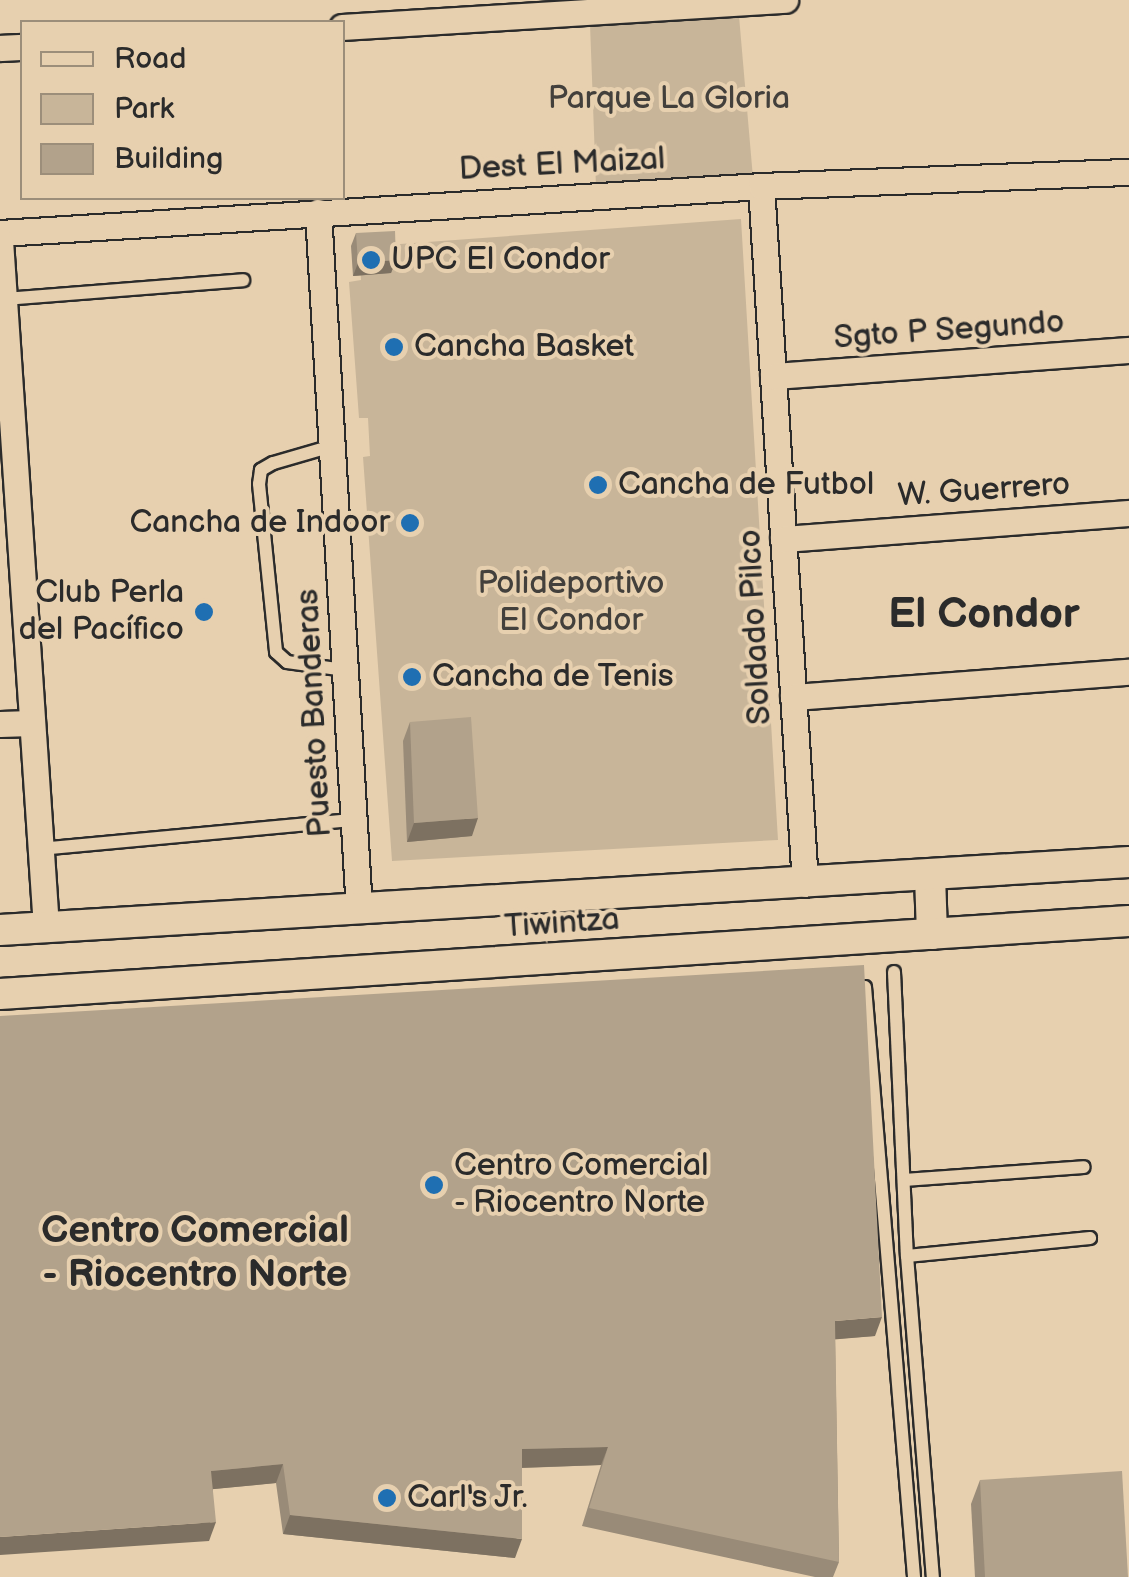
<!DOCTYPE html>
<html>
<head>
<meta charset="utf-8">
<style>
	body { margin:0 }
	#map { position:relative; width:1129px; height:1577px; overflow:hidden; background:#e7d0af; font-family:"Balsamiq Sans",sans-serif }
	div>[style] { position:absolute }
	.green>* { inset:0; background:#c8b599 }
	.roads { filter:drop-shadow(2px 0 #2b2b2b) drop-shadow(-2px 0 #2b2b2b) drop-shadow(0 2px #2b2b2b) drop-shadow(0 -2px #2b2b2b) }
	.service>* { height:12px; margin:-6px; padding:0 6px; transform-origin:6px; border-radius:6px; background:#e7d0af }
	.minor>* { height:25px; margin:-12.5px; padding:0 12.5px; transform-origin:12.5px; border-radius:12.5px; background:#e7d0af }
	.tertiary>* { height:30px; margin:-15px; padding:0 15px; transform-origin:15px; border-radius:15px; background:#e7d0af }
	.wall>* { inset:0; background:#998b78 }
	.shaded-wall>* { inset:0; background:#7d7161 }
	.building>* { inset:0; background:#b2a28b }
	.dots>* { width:28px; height:28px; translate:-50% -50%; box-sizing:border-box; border:5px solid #e7d0af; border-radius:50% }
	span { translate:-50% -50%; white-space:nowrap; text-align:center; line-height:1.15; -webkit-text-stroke:8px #e7d0af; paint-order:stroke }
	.park-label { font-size:32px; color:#43403c }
	.street-label { font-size:32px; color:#2b2b2b }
	.poi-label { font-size:32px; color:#2b2b2b }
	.left { translate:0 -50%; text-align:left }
	.right { translate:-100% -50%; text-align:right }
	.quarter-label { font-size:38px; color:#2b2b2b; font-weight:700 }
	.district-label { font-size:42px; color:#2b2b2b; font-weight:700 }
	.legend { position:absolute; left:20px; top:20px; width:325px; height:180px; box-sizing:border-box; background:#e7d0af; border:2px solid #9c8e7a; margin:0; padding:12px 18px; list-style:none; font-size:30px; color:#2b2b2b }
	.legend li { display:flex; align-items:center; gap:20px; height:50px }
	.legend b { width:50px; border:2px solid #9c8e7a }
</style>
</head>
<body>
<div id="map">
	<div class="green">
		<div style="clip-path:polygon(739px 16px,753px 178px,596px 187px,590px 24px)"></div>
		<div style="clip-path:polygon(741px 219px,778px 840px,392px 861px,363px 457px,370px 456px,368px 418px,359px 418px,349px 282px,361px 280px,359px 247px)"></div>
	</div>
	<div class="roads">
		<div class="service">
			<div style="left:4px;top:299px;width:240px;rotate:-4.5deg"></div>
			<div style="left:332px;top:446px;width:61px;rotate:163.9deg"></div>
			<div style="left:273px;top:463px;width:14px;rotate:150deg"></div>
			<div style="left:261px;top:470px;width:14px;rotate:98deg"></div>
			<div style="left:259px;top:484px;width:169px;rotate:84.2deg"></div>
			<div style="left:276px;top:652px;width:15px;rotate:42deg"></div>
			<div style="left:287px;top:662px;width:59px;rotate:7.9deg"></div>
			<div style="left:40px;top:849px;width:315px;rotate:-5.3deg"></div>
			<div style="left:894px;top:972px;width:284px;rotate:87.4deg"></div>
			<div style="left:907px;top:1256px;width:322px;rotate:85.4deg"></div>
			<div style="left:865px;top:987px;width:592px;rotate:85.25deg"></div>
			<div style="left:904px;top:1180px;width:180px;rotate:-4.1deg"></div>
			<div style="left:907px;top:1256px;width:184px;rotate:-5.6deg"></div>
		</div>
		<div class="minor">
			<div style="left:342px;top:27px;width:444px;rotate:-3.5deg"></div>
			<div style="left:0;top:48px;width:22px;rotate:-3deg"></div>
			<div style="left:761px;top:186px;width:699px;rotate:86.39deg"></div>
			<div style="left:318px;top:212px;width:699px;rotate:86.64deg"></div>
			<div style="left:0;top:233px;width:762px;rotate:-3.53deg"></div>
			<div style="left:761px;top:186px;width:368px;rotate:-2.2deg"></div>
			<div style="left:0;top:240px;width:689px;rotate:86.17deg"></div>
			<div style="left:773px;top:376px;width:357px;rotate:-4.2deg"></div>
			<div style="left:783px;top:539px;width:347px;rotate:-4.3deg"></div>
			<div style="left:793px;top:697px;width:337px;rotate:-4.3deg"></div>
			<div style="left:0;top:724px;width:31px;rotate:-2deg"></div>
		</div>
		<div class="tertiary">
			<div style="left:930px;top:876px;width:58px;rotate:88deg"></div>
			<div style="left:0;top:930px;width:1131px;rotate:-3.45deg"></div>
			<div style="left:0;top:994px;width:1131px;rotate:-3.7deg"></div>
		</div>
	</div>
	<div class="wall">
		<div style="clip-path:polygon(356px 233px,396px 260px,391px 273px,353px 276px,351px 246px)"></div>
		<div style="clip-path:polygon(410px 722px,472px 836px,407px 842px,403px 741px)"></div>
		<div style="clip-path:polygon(0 1016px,875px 1336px,835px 1339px,839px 1562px,833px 1577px,815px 1577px,582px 1526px,601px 1465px,522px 1468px,515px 1558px,283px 1534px,276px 1483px,213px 1489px,209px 1541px)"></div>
		<div style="clip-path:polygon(980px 1480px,1128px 1577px,975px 1577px,971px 1504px)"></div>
	</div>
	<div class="shaded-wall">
		<div style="clip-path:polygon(396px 260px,391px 273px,353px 276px,358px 263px)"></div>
		<div style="clip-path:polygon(478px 818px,472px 836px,407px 842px,414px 823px)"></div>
		<div style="clip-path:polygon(882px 1317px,875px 1336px,828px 1340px,835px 1321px)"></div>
		<div style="clip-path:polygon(608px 1447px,601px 1465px,515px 1468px,522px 1449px)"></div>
		<div style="clip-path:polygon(283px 1464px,276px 1483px,204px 1490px,211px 1471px)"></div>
		<div style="clip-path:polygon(290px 1515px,522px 1539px,515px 1558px,283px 1534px)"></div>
		<div style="clip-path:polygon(216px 1522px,209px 1541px,0 1555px,0 1537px)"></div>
	</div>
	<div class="building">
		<div style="clip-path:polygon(395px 231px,396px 260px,358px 263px,356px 233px)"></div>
		<div style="clip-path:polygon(471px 717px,478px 818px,414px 823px,410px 722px)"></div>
		<div style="clip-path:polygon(864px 965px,882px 1317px,835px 1321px,839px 1562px,589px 1508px,608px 1447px,522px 1449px,522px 1539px,290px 1515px,283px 1464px,211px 1471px,216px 1522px,0 1537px,0 1016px)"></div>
		<div style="clip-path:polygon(1122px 1471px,1128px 1577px,985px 1577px,980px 1480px)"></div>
	</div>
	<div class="dots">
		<div style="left:371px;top:260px;background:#1f6fb2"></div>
		<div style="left:394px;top:347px;background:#1f6fb2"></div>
		<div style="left:598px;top:485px;background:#1f6fb2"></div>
		<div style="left:410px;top:523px;background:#1f6fb2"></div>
		<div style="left:204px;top:612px;background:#1f6fb2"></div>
		<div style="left:412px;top:677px;background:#1f6fb2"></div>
		<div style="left:434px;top:1185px;background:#1f6fb2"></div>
		<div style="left:387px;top:1498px;background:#1f6fb2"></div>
	</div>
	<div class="park-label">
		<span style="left:669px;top:99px">Parque La Gloria</span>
		<span style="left:571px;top:603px">Polideportivo<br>El Condor</span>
	</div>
	<div class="street-label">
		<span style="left:562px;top:165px;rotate:-3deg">Dest El Maizal</span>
		<span style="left:949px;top:331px;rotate:-4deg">Sgto P Segundo</span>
		<span style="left:984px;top:491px;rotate:-4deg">W. Guerrero</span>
		<span style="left:756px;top:627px;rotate:-93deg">Soldado Pilco</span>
		<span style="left:315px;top:713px;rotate:-93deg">Puesto Banderas</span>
		<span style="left:562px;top:924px;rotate:-4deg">Tiwintza</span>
	</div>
	<div class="poi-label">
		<span class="left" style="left:391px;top:260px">UPC El Condor</span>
		<span class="left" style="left:414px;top:347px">Cancha Basket</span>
		<span class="left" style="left:618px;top:485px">Cancha de Futbol</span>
		<span class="right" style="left:390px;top:523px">Cancha de Indoor</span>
		<span class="right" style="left:184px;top:612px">Club Perla<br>del Pacífico</span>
		<span class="left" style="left:432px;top:677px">Cancha de Tenis</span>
		<span class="left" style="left:454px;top:1185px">Centro Comercial<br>- Riocentro Norte</span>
		<span class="left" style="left:407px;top:1498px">Carl's Jr.</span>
	</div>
	<div class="quarter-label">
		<span style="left:195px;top:1253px">Centro Comercial<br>- Riocentro Norte</span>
	</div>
	<div class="district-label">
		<span style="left:984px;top:615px">El Condor</span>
	</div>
	<ul class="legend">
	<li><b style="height:12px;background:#e7d0af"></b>Road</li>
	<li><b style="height:28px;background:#c8b599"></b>Park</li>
	<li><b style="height:28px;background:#b2a28b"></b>Building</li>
	</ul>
</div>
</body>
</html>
